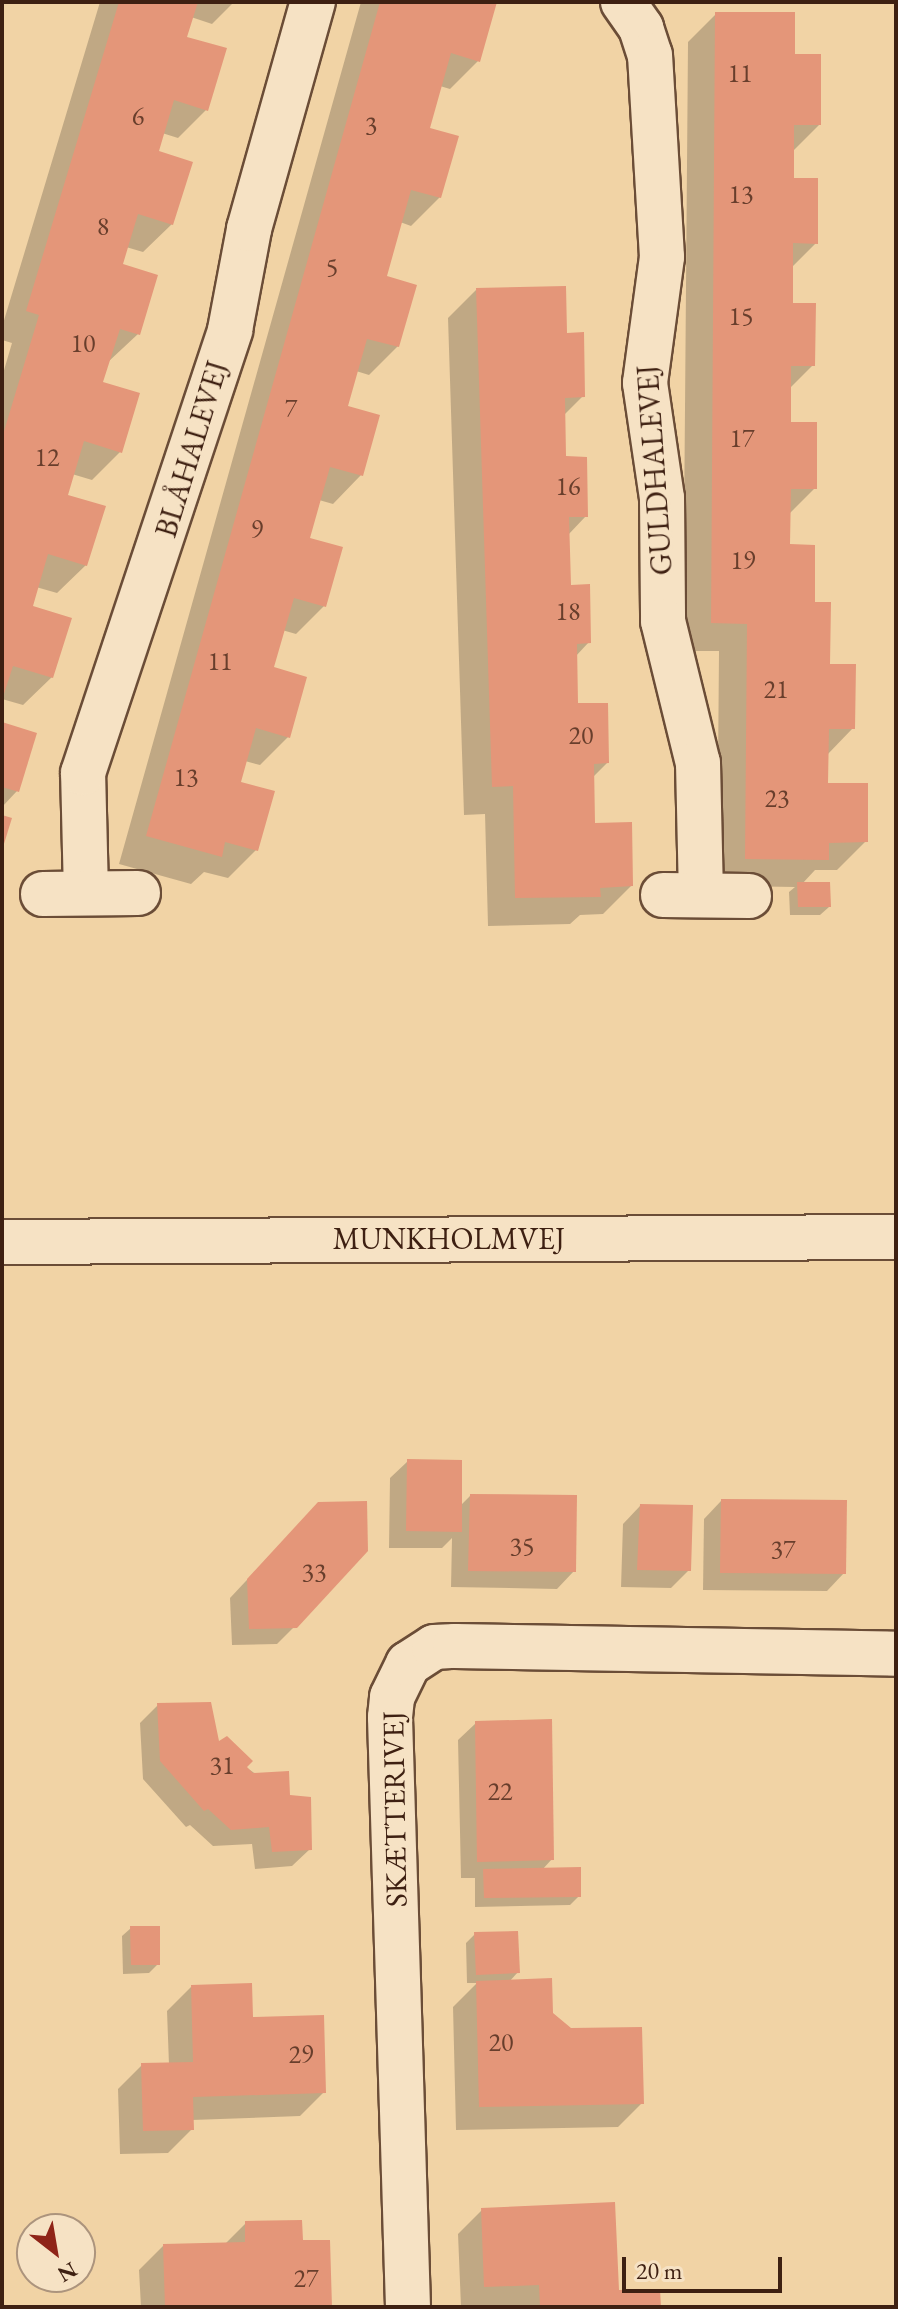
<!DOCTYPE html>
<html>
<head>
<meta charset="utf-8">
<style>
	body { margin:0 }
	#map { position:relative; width:898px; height:2309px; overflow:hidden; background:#f1d3a5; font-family:"EB Garamond",serif }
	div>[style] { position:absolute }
	.shadow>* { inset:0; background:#0003 }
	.building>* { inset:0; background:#e49679 }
	.roads { filter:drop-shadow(2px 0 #6b4d37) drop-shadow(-2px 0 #6b4d37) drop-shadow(0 2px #6b4d37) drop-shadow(0 -2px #6b4d37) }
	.minor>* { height:44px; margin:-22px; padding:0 22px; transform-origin:22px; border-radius:22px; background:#f6e2c4 }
	.tertiary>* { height:44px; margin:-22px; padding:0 22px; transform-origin:22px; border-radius:22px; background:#f6e2c4 }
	span { translate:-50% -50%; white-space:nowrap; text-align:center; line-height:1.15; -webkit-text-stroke:6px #f6e2c4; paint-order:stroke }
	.number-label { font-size:26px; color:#683e2c }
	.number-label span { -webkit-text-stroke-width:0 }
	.street-label { font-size:30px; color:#3e2012 }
	.frame { position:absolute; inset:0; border:4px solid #3e2012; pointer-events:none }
	.north { position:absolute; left:16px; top:2213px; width:80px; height:80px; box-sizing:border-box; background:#f6e2c4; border:2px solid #ac947d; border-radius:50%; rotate:149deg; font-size:22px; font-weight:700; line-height:32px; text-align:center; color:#3e2012 }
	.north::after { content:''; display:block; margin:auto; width:28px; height:36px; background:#8f2418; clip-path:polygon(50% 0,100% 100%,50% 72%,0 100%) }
	.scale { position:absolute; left:622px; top:2257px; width:160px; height:36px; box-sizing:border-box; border:4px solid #3e2012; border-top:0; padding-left:10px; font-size:24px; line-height:28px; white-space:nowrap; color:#3e2012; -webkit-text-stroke:6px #f6e2c4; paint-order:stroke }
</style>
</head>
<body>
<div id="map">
	<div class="shadow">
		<div style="clip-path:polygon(100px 2px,234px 2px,212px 24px,191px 17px,185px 38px,206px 110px,178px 138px,162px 133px,156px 152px,172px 224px,143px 252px,126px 247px,120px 265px,138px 334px,108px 362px,101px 383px,120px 452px,92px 480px,72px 474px,65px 496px,86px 565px,57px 593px,36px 587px,30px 608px,52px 677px,23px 705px,2px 699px,2px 377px,12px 343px,2px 340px,2px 327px)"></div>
		<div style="clip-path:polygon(361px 2px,495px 2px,478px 61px,450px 89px,440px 86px,427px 130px,440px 197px,411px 226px,400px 222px,384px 277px,398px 346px,369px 375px,356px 371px,346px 408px,361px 475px,333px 504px,319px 500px,307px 539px,324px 606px,296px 634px,282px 630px,271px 669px,288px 737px,260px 765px,245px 761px,239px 783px,256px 850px,228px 878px,204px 872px,191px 884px,119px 864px)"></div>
		<div style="clip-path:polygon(716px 14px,793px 56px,819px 125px,792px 152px,792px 180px,816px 243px,791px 268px,791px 305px,813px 365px,789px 389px,789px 424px,815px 488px,789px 514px,788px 546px,853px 728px,827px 755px,826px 785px,866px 841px,837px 870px,815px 870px,802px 884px,829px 907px,820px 915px,790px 915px,789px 892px,795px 887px,717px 886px,719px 651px,683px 651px,688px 42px)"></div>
		<div style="clip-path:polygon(476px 290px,565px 335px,583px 396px,563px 416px,564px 458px,586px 516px,568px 535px,569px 587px,589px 642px,575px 657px,576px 705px,607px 763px,592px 778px,593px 825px,631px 886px,603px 914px,580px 915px,570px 924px,488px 926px,485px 814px,464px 815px,448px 318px)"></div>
		<div style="clip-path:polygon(2px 724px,17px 791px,2px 807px)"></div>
		<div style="clip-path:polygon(408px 1461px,460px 1506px,470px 1496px,574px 1571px,557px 1589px,451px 1587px,452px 1538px,442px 1548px,389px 1548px,390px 1478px)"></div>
		<div style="clip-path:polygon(721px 1501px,844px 1573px,827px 1591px,703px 1590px,704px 1519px)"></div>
		<div style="clip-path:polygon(640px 1506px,689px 1570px,671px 1588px,621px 1587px,623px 1524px)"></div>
		<div style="clip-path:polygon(301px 1522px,295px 1626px,277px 1644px,232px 1645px,230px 1598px)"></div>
		<div style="clip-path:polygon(158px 1705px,288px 1797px,310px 1849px,292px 1866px,255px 1869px,252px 1844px,213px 1846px,190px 1825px,186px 1827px,143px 1779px,140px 1723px)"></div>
		<div style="clip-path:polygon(476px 1723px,552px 1859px,542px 1870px,579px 1896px,570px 1905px,475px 1907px,475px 1878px,461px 1878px,458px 1740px)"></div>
		<div style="clip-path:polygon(131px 1928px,158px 1964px,149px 1973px,123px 1974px,122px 1936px)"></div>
		<div style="clip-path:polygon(475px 1934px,518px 1972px,509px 1982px,551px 2014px,642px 2103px,618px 2127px,456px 2130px,453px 2007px,477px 1983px,467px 1983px,466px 1943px)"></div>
		<div style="clip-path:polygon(191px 1987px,251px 2019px,324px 2092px,300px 2116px,192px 2120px,192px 2129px,168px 2153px,120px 2154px,118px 2089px,142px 2065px,169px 2065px,167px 2011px)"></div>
		<div style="clip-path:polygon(482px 2210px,617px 2293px,659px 2307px,461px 2307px,458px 2234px)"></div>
		<div style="clip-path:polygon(246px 2223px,301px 2242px,330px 2307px,141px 2307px,139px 2270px,163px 2246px,224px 2245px)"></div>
	</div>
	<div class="building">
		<div style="clip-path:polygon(119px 2px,198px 2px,187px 37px,227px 48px,208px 111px,174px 100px,159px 151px,193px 162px,173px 225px,138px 214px,123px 264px,158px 275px,140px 335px,120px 329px,103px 382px,140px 393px,122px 453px,84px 441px,68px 495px,106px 506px,87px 566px,48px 554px,33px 606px,72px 618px,53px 678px,13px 666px,2px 700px,2px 438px,39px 315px,26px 311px)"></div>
		<div style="clip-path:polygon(380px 2px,497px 2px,480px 62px,451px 53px,430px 128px,459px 136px,441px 198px,411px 190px,387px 276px,417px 285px,399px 347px,367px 339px,348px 406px,380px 415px,363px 476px,330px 467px,310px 538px,343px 547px,326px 607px,294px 598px,274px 667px,307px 677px,290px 738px,256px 728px,241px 782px,275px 791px,258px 851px,225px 842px,222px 857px,146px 836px)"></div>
		<div style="clip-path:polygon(715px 12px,795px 12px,795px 54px,821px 54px,821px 125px,794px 125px,794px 178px,818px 178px,818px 244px,793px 243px,793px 303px,816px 303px,815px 366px,791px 366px,791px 422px,817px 422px,817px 489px,791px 489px,790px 544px,815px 545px,815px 602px,831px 602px,830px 664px,856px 664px,855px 729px,829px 729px,828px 783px,868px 783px,868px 842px,829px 843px,829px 860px,745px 859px,747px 624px,711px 623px)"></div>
		<div style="clip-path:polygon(566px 286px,567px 333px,584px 332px,585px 397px,565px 398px,566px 456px,587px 457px,588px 517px,569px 517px,571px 585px,590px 584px,591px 643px,577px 644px,578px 703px,608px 703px,609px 763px,594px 764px,595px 823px,632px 822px,633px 886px,600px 888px,601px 897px,515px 898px,513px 786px,492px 787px,476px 288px)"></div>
		<div style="clip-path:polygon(2px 722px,37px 733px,19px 792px,2px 787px)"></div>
		<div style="clip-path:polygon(2px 815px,12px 818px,3px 847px,2px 847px)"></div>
		<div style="clip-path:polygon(797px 882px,830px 882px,831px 907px,798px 907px)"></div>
		<div style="clip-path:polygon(407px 1459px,462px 1460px,462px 1532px,406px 1531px)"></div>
		<div style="clip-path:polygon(470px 1494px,577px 1495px,576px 1572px,468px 1571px)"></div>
		<div style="clip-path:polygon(721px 1499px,847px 1500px,846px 1574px,720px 1573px)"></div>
		<div style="clip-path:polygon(367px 1501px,368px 1551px,297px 1628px,249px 1629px,247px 1579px,318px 1502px)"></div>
		<div style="clip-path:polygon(640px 1504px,693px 1505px,691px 1571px,637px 1570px)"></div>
		<div style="clip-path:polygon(211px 1702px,219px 1741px,227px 1736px,253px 1761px,247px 1767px,253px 1773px,289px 1771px,290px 1795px,311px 1797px,312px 1850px,272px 1852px,269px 1827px,231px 1830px,208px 1809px,204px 1811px,160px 1761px,157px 1703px)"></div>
		<div style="clip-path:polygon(552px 1719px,554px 1860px,477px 1862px,475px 1721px)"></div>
		<div style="clip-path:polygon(581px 1867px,581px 1897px,484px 1898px,483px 1869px)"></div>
		<div style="clip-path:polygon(130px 1926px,160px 1926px,160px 1965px,131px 1965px)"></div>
		<div style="clip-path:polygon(518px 1931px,520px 1973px,476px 1975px,474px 1932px)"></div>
		<div style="clip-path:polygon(552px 1978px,553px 2013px,571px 2028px,642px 2027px,644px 2104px,479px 2107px,476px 1981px)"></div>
		<div style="clip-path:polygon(252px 1983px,253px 2017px,324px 2015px,326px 2093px,193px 2097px,194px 2130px,143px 2131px,141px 2063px,193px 2062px,191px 1985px)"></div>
		<div style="clip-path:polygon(615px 2202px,619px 2290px,660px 2289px,661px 2307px,540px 2307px,539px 2285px,484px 2287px,481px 2208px)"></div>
		<div style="clip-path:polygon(302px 2220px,303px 2240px,330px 2240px,332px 2307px,165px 2307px,163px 2244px,245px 2242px,245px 2221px)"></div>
	</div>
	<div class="roads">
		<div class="minor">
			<div style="left:623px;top:2px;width:32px;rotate:55deg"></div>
			<div style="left:641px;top:28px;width:28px;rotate:72deg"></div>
			<div style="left:650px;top:55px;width:202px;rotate:86.6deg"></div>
			<div style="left:662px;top:257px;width:127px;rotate:97.7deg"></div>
			<div style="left:645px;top:383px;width:116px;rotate:81.6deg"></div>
			<div style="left:662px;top:498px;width:123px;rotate:89.5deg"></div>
			<div style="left:663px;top:621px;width:146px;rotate:76.2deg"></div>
			<div style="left:698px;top:763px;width:132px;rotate:88.7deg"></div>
			<div style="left:86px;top:893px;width:120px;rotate:-91.4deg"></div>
			<div style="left:83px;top:773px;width:467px;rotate:-71.6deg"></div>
			<div style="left:230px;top:330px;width:103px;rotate:-79.3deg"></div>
			<div style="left:249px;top:229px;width:236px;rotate:-74.3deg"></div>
			<div style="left:43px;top:894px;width:95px;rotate:-0.6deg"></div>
			<div style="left:663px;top:895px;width:86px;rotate:0.7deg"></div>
			<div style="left:408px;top:2307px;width:590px;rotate:-91.75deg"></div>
			<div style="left:390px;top:1717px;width:20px;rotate:-84deg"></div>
			<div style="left:392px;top:1697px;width:37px;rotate:-64deg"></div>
			<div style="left:408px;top:1664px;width:31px;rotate:-33deg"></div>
			<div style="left:434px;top:1647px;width:21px;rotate:-3deg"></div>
			<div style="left:455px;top:1646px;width:441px;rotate:1deg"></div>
		</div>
		<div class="tertiary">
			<div style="left:2px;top:1242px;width:894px;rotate:-0.32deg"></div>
		</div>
	</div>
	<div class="number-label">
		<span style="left:740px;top:74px">11</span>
		<span style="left:138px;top:117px">6</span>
		<span style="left:371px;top:126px">3</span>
		<span style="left:741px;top:195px">13</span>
		<span style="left:103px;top:227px">8</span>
		<span style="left:332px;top:268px">5</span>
		<span style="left:741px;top:317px">15</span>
		<span style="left:83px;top:344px">10</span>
		<span style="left:291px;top:409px">7</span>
		<span style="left:742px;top:439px">17</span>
		<span style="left:47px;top:458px">12</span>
		<span style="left:568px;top:487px">16</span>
		<span style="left:257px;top:530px">9</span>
		<span style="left:743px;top:561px">19</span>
		<span style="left:568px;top:612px">18</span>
		<span style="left:220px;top:662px">11</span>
		<span style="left:776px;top:690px">21</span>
		<span style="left:581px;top:736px">20</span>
		<span style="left:186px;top:778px">13</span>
		<span style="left:777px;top:799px">23</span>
		<span style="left:522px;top:1547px">35</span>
		<span style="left:783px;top:1550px">37</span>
		<span style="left:314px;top:1573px">33</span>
		<span style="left:222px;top:1766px">31</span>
		<span style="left:500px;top:1792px">22</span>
		<span style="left:501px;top:2043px">20</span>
		<span style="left:301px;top:2055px">29</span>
		<span style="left:306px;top:2279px">27</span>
	</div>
	<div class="street-label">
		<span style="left:192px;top:449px;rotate:-73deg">BLÅHALEVEJ</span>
		<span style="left:655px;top:470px;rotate:-94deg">GULDHALEVEJ</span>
		<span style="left:449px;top:1239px">MUNKHOLMVEJ</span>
		<span style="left:395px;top:1809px;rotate:-91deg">SKÆTTERIVEJ</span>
	</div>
	<div class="frame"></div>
	<div class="north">N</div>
	<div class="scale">20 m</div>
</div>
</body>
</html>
